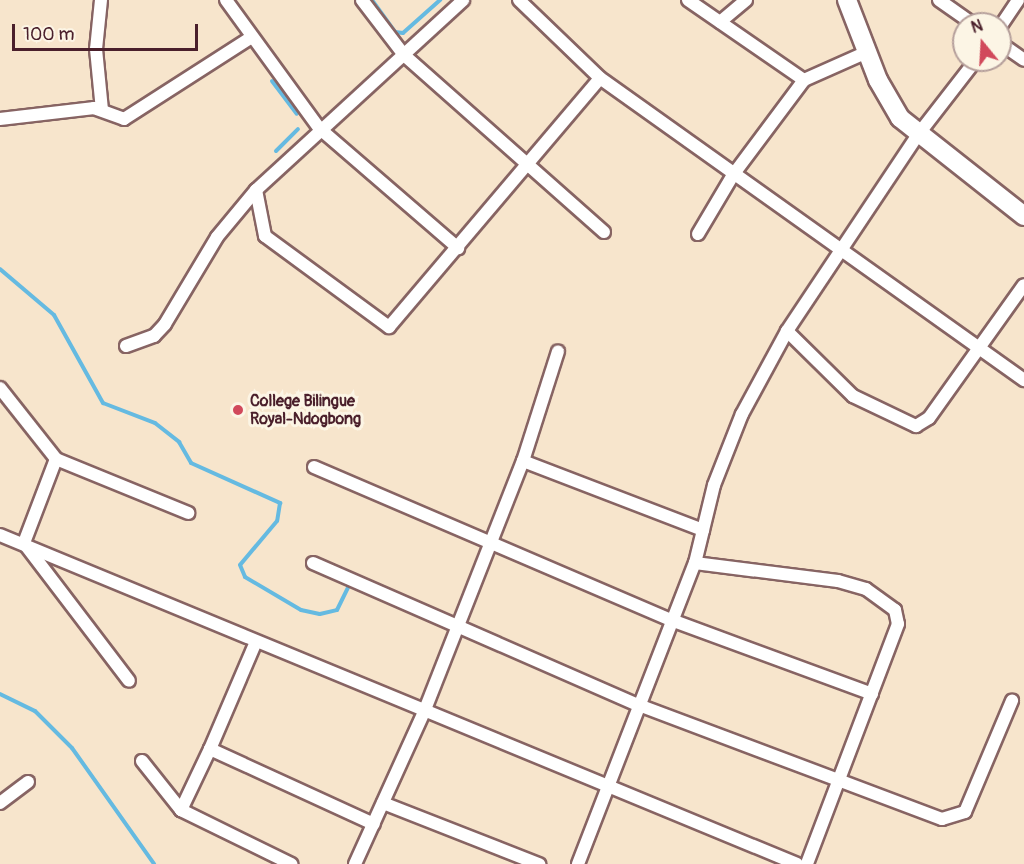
<!DOCTYPE html>
<html>
<head>
<meta charset="utf-8">
<style>
	body { margin:0 }
	#map { position:relative; width:1024px; height:864px; overflow:hidden; background:#f7e5cc; font-family:Pangolin,sans-serif }
	div>[style] { position:absolute }
	.stream>* { height:4px; margin:-2px; padding:0 2px; transform-origin:2px; border-radius:2px; background:#65bae1 }
	.roads { filter:drop-shadow(2px 0 #876463) drop-shadow(-2px 0 #876463) drop-shadow(0 2px #876463) drop-shadow(0 -2px #876463) }
	.street>* { height:12px; margin:-6px; padding:0 6px; transform-origin:6px; border-radius:6px; background:#fff }
	.secondary>* { height:18px; margin:-9px; padding:0 9px; transform-origin:9px; border-radius:9px; background:#fff }
	.dots>* { width:16px; height:16px; translate:-50% -50%; box-sizing:border-box; border:3px solid #fcf5e5; border-radius:50% }
	span { translate:-50% -50%; white-space:nowrap; text-align:center; line-height:1.15; -webkit-text-stroke:6px #fcf5e5; paint-order:stroke }
	.poi-label { font-size:16px; color:#4a1f2b; font-weight:700 }
	.left { translate:0 -50%; text-align:left }
	.north { position:absolute; left:952px; top:12px; width:60px; height:60px; box-sizing:border-box; background:#fcf5e5; border:2px solid #b59f9b; border-radius:50%; rotate:342deg; font-size:16px; font-weight:700; line-height:24px; text-align:center; color:#4a1f2b }
	.north::after { content:''; display:block; margin:auto; width:21px; height:27px; background:#d1495b; clip-path:polygon(50% 0,100% 100%,50% 72%,0 100%) }
	.scale { position:absolute; left:12px; top:24px; width:186px; height:27px; box-sizing:border-box; border:3px solid #4a1f2b; border-top:0; padding-left:8px; font-size:18px; line-height:21px; white-space:nowrap; color:#4a1f2b; -webkit-text-stroke:4px #fcf5e5; paint-order:stroke }
</style>
</head>
<body>
<div id="map">
	<div class="stream">
		<div style="left:372px;top:0;width:39px;rotate:54deg"></div>
		<div style="left:395px;top:32px;width:8px;rotate:7deg"></div>
		<div style="left:403px;top:33px;width:50px;rotate:-41.7deg"></div>
		<div style="left:272px;top:81px;width:41px;rotate:52.9deg"></div>
		<div style="left:276px;top:151px;width:31px;rotate:-45deg"></div>
		<div style="left:0;top:269px;width:71px;rotate:40.4deg"></div>
		<div style="left:54px;top:315px;width:101px;rotate:60.9deg"></div>
		<div style="left:103px;top:403px;width:56px;rotate:21deg"></div>
		<div style="left:155px;top:423px;width:31px;rotate:38deg"></div>
		<div style="left:179px;top:442px;width:24px;rotate:60deg"></div>
		<div style="left:191px;top:463px;width:98px;rotate:24.2deg"></div>
		<div style="left:280px;top:503px;width:18px;rotate:99deg"></div>
		<div style="left:277px;top:521px;width:57px;rotate:130.1deg"></div>
		<div style="left:240px;top:565px;width:13px;rotate:67deg"></div>
		<div style="left:245px;top:577px;width:65px;rotate:30.5deg"></div>
		<div style="left:301px;top:610px;width:19px;rotate:12deg"></div>
		<div style="left:320px;top:614px;width:17px;rotate:-13deg"></div>
		<div style="left:337px;top:610px;width:25px;rotate:-64deg"></div>
		<div style="left:0;top:694px;width:39px;rotate:26deg"></div>
		<div style="left:35px;top:711px;width:52px;rotate:45deg"></div>
		<div style="left:72px;top:748px;width:142px;rotate:54.7deg"></div>
	</div>
	<div class="roads">
		<div class="street">
			<div style="left:101px;top:0;width:49px;rotate:95.8deg"></div>
			<div style="left:96px;top:49px;width:61px;rotate:84.4deg"></div>
			<div style="left:226px;top:0;width:158px;rotate:54deg"></div>
			<div style="left:319px;top:128px;width:184px;rotate:40.8deg"></div>
			<div style="left:362px;top:0;width:69px;rotate:52.6deg"></div>
			<div style="left:404px;top:55px;width:267px;rotate:41.5deg"></div>
			<div style="left:519px;top:0;width:112px;rotate:43.9deg"></div>
			<div style="left:600px;top:78px;width:521px;rotate:35.46deg"></div>
			<div style="left:688px;top:0;width:141px;rotate:34.6deg"></div>
			<div style="left:939px;top:0;width:42px;rotate:35.2deg"></div>
			<div style="left:720px;top:22px;width:34px;rotate:-40deg"></div>
			<div style="left:1000px;top:27px;width:32px;rotate:-56deg"></div>
			<div style="left:1000px;top:43px;width:29px;rotate:35deg"></div>
			<div style="left:0;top:119px;width:95px;rotate:-6.7deg"></div>
			<div style="left:94px;top:108px;width:32px;rotate:20deg"></div>
			<div style="left:124px;top:119px;width:150px;rotate:-32.7deg"></div>
			<div style="left:256px;top:190px;width:47px;rotate:78.9deg"></div>
			<div style="left:265px;top:236px;width:154px;rotate:36.3deg"></div>
			<div style="left:389px;top:327px;width:326px;rotate:-49.7deg"></div>
			<div style="left:698px;top:234px;width:69px;rotate:-59.3deg"></div>
			<div style="left:733px;top:175px;width:119px;rotate:-53.2deg"></div>
			<div style="left:804px;top:80px;width:69px;rotate:-24deg"></div>
			<div style="left:787px;top:331px;width:93px;rotate:44.6deg"></div>
			<div style="left:853px;top:396px;width:70px;rotate:25.5deg"></div>
			<div style="left:916px;top:426px;width:15px;rotate:-32deg"></div>
			<div style="left:929px;top:418px;width:163px;rotate:-54.5deg"></div>
			<div style="left:126px;top:346px;width:30px;rotate:-20deg"></div>
			<div style="left:154px;top:336px;width:16px;rotate:-47deg"></div>
			<div style="left:165px;top:324px;width:101px;rotate:-59.1deg"></div>
			<div style="left:217px;top:237px;width:61px;rotate:-50.3deg"></div>
			<div style="left:256px;top:190px;width:281px;rotate:-42.5deg"></div>
			<div style="left:0;top:388px;width:90px;rotate:51.7deg"></div>
			<div style="left:56px;top:459px;width:143px;rotate:22.2deg"></div>
			<div style="left:56px;top:459px;width:90px;rotate:110.9deg"></div>
			<div style="left:24px;top:543px;width:173px;rotate:52.7deg"></div>
			<div style="left:523px;top:461px;width:193px;rotate:21deg"></div>
			<div style="left:314px;top:467px;width:392px;rotate:23.2deg"></div>
			<div style="left:674px;top:621px;width:211px;rotate:20.2deg"></div>
			<div style="left:0;top:535px;width:862px;rotate:22.43deg"></div>
			<div style="left:313px;top:563px;width:352px;rotate:23.6deg"></div>
			<div style="left:636px;top:704px;width:327px;rotate:20.6deg"></div>
			<div style="left:942px;top:819px;width:24px;rotate:-17deg"></div>
			<div style="left:965px;top:812px;width:121px;rotate:-67.1deg"></div>
			<div style="left:695px;top:563px;width:144px;rotate:7.2deg"></div>
			<div style="left:838px;top:581px;width:29px;rotate:16deg"></div>
			<div style="left:866px;top:589px;width:36px;rotate:36deg"></div>
			<div style="left:895px;top:610px;width:14px;rotate:78deg"></div>
			<div style="left:898px;top:624px;width:257px;rotate:110.8deg"></div>
			<div style="left:255px;top:644px;width:114px;rotate:113.2deg"></div>
			<div style="left:210px;top:749px;width:180px;rotate:24.6deg"></div>
			<div style="left:142px;top:761px;width:63px;rotate:51.5deg"></div>
			<div style="left:181px;top:810px;width:123px;rotate:26.1deg"></div>
			<div style="left:0;top:803px;width:35px;rotate:-37deg"></div>
			<div style="left:383px;top:803px;width:168px;rotate:21.4deg"></div>
			<div style="left:181px;top:810px;width:68px;rotate:-64.6deg"></div>
			<div style="left:355px;top:864px;width:167px;rotate:-65.6deg"></div>
			<div style="left:424px;top:712px;width:270px;rotate:-68.5deg"></div>
			<div style="left:523px;top:461px;width:115px;rotate:-72.3deg"></div>
			<div style="left:578px;top:864px;width:323px;rotate:-68.8deg"></div>
			<div style="left:695px;top:563px;width:80px;rotate:-76.3deg"></div>
			<div style="left:714px;top:485px;width:76px;rotate:-68.5deg"></div>
			<div style="left:742px;top:414px;width:94px;rotate:-61.5deg"></div>
			<div style="left:787px;top:331px;width:234px;rotate:-56.3deg"></div>
			<div style="left:917px;top:136px;width:96px;rotate:-52.2deg"></div>
		</div>
		<div class="secondary">
			<div style="left:847px;top:0;width:86px;rotate:68.8deg"></div>
			<div style="left:878px;top:80px;width:44px;rotate:59.9deg"></div>
			<div style="left:900px;top:118px;width:158px;rotate:38.3deg"></div>
		</div>
	</div>
	<div class="dots">
		<div style="left:238px;top:410px;background:#d1495b"></div>
	</div>
	<div class="poi-label">
		<span class="left" style="left:250px;top:410px">College Bilingue<br>Royal-Ndogbong</span>
	</div>
	<div class="north">N</div>
	<div class="scale">100 m</div>
</div>
</body>
</html>
